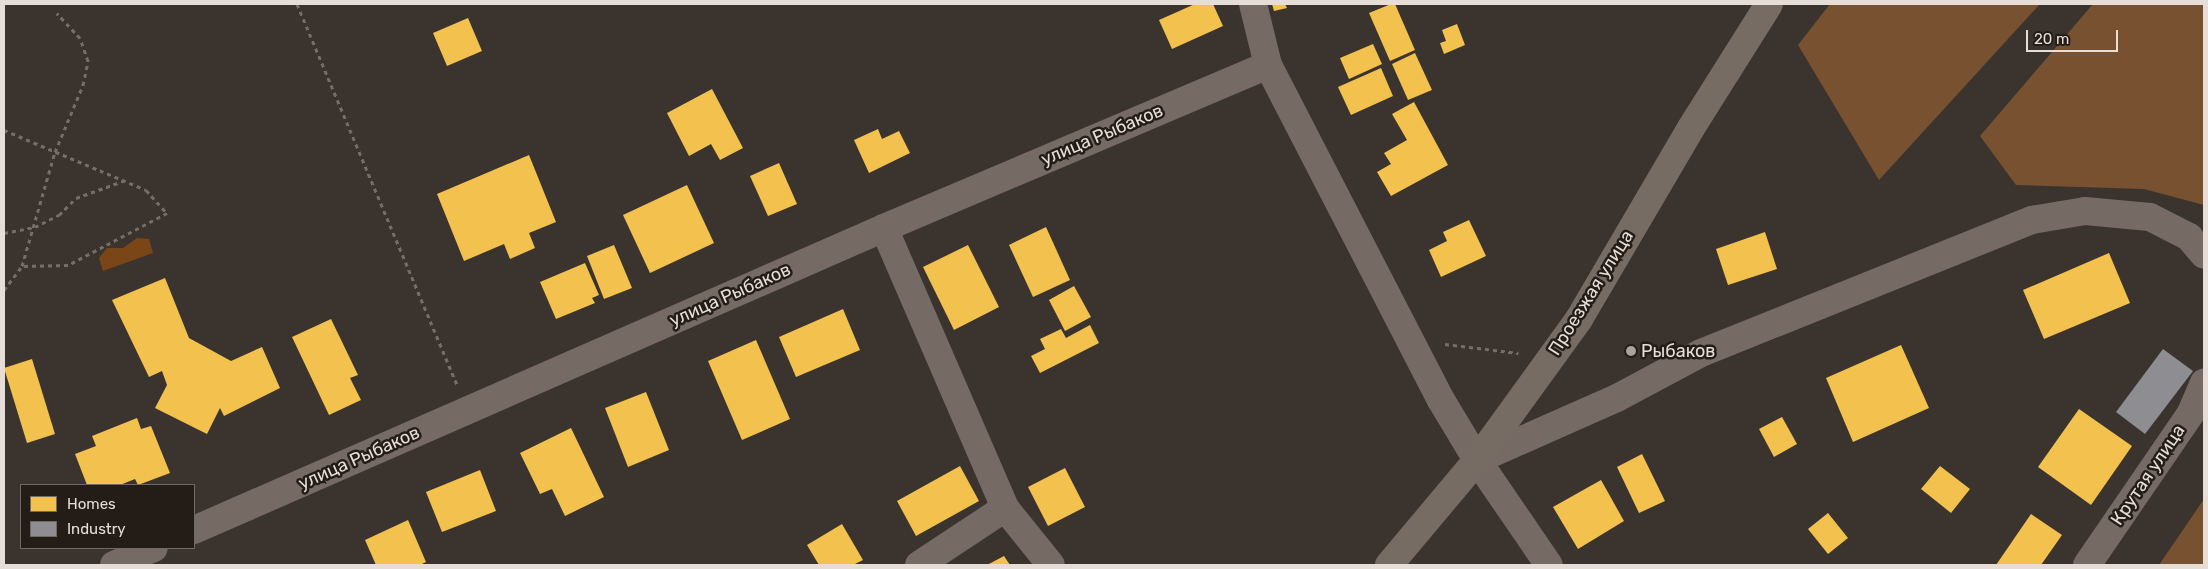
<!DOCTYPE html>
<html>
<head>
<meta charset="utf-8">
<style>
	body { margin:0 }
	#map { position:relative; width:2208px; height:569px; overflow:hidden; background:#3b342e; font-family:Rubik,sans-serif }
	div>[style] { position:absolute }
	.green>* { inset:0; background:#785131 }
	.water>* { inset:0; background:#7a4617 }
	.homes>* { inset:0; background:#f2c14e }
	.industry>* { inset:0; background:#8d8d92 }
	.path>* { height:3px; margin-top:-1.5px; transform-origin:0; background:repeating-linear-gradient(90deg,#766d67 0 4px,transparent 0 8px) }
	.minor>* { height:28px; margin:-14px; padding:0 14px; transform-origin:14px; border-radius:14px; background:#766b64 }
	.major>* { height:28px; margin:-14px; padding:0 14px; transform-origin:14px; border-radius:14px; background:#766c64 }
	.dots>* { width:14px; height:14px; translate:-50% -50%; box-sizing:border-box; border:2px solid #231c17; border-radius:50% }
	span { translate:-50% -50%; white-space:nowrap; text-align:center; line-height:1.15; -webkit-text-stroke:5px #231c17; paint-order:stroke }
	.street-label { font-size:18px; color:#e6ddd6 }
	.poi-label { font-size:18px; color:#e6ddd6 }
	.left { translate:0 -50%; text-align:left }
	.frame { position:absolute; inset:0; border:5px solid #e6ddd6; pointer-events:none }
	.legend { position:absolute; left:20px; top:484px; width:175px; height:65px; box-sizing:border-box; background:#231c17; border:1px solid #716963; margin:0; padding:6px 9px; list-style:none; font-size:15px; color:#e6ddd6 }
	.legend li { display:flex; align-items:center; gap:10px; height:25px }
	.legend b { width:25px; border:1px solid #716963 }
	.scale { position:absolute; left:2026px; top:30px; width:92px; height:22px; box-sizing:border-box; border:2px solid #e6ddd6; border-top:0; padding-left:6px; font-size:15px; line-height:18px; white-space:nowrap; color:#e6ddd6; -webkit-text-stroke:4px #231c17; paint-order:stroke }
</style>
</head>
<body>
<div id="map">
	<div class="green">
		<div style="clip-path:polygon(1830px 4px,2040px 4px,1879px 180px,1798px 45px)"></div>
		<div style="clip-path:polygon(2093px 4px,2204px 4px,2204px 205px,2144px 189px,2016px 185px,1980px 136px)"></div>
		<div style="clip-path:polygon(2204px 499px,2204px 565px,2159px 565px)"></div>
	</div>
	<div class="water">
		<div style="clip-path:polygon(137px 238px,149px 239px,153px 253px,103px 271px,99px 258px,107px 248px,123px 248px)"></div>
	</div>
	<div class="homes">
		<div style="clip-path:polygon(1195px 4px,1213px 4px,1223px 26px,1172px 49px,1159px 20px)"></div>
		<div style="clip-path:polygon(1272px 4px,1285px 4px,1287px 8px,1274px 11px)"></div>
		<div style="clip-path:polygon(1391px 4px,1395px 4px,1415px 50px,1390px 61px,1369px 13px)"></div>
		<div style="clip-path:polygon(468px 18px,482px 51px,447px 66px,433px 33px)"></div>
		<div style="clip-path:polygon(1457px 24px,1465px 45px,1444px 54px,1440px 43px,1446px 41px,1442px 30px)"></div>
		<div style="clip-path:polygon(1373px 44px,1382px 64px,1349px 79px,1340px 58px)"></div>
		<div style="clip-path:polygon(1415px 53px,1432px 90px,1408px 100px,1392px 64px)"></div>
		<div style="clip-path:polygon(1381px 68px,1393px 96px,1351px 115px,1338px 87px)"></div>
		<div style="clip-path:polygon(712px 89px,743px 148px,720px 160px,711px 144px,689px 156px,667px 113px)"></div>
		<div style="clip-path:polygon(1414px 102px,1448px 165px,1391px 196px,1377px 172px,1391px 164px,1384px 153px,1407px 140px,1392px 114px)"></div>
		<div style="clip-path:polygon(878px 129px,882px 139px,899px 131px,910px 153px,869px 173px,854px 140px)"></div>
		<div style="clip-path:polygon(529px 155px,556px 222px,529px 233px,535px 248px,510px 259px,504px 244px,464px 261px,437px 194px)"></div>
		<div style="clip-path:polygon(779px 163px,797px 204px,768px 216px,750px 176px)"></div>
		<div style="clip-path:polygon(687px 185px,714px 243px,650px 273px,623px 215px)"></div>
		<div style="clip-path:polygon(1469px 220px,1486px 256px,1441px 277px,1429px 250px,1447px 241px,1443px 232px)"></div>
		<div style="clip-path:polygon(1046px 227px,1070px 280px,1033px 297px,1009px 245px)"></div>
		<div style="clip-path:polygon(1765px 232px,1777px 269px,1728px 285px,1716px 249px)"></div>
		<div style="clip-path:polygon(614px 245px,632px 288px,604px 299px,587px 256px)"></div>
		<div style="clip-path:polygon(968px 245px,999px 307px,954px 330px,923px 267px)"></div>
		<div style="clip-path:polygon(2109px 253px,2130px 303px,2044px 339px,2023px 290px)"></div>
		<div style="clip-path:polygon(585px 263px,599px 295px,592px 298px,595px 303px,556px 319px,540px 282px)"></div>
		<div style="clip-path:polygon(165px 278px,189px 338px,231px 361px,262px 347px,280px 388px,224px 416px,220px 408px,207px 434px,155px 408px,167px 385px,162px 371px,149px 377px,112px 300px)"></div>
		<div style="clip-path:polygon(1074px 286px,1091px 317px,1065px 331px,1049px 300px)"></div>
		<div style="clip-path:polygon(843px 309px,860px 350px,796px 377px,779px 337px)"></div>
		<div style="clip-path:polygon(331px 319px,358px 375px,350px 378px,361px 400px,329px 415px,292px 337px)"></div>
		<div style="clip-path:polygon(1090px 325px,1099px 343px,1040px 373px,1031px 356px,1045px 349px,1040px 339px,1061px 329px,1066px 338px)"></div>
		<div style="clip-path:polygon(756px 340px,790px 419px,742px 440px,708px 361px)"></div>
		<div style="clip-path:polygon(1901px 345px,1929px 408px,1853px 442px,1826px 378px)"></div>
		<div style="clip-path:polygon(32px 359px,55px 434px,27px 443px,4px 368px)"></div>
		<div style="clip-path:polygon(646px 392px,669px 450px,628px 467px,605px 408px)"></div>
		<div style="clip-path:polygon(2079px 409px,2132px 446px,2091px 505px,2038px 467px)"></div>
		<div style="clip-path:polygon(1782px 417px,1797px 444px,1774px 457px,1759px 429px)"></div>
		<div style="clip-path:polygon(137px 418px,141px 429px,151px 426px,170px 473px,138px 485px,135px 479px,120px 485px,87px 485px,75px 454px,96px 446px,92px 436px)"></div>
		<div style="clip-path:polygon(571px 428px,604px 497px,565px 516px,552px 489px,540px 494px,520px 453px)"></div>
		<div style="clip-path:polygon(1642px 454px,1665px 501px,1639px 513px,1617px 467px)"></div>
		<div style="clip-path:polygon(960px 466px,979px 501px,916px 536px,897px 501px)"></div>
		<div style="clip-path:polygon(1940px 466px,1970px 489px,1951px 513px,1921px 489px)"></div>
		<div style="clip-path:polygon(1065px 468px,1085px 507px,1048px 526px,1028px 487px)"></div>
		<div style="clip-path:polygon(480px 470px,496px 511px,442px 532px,426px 492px)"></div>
		<div style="clip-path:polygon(1601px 480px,1624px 521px,1578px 549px,1553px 507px)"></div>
		<div style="clip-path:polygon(1828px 513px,1848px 538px,1828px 554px,1808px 529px)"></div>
		<div style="clip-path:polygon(2031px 514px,2062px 535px,2041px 565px,1996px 565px)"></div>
		<div style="clip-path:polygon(408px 520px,426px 562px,420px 565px,376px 565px,365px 540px)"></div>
		<div style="clip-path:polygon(842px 524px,863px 560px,853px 565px,819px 565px,807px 545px)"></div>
		<div style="clip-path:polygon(1004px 556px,1010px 565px,987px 565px)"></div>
	</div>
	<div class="industry">
		<div style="clip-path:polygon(2163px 349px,2193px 371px,2145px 434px,2116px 412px)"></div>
	</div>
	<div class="path">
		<div style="left:297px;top:4px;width:412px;rotate:67.2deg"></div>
		<div style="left:4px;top:130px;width:154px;rotate:22.9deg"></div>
		<div style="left:146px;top:190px;width:31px;rotate:48deg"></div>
		<div style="left:167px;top:213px;width:112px;rotate:152.3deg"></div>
		<div style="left:68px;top:265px;width:46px;rotate:178.8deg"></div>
		<div style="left:4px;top:233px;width:32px;rotate:-11deg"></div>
		<div style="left:35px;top:227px;width:27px;rotate:-27deg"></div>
		<div style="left:59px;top:215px;width:24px;rotate:-45deg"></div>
		<div style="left:76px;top:198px;width:50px;rotate:-19.9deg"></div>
		<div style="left:4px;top:290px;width:30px;rotate:-53deg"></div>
		<div style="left:22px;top:266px;width:119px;rotate:-73.9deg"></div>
		<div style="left:55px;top:152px;width:73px;rotate:-67.3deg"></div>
		<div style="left:83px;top:85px;width:25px;rotate:-78deg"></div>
		<div style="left:88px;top:61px;width:24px;rotate:-109deg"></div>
		<div style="left:80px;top:38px;width:34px;rotate:-133deg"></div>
		<div style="left:1445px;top:344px;width:74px;rotate:7deg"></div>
	</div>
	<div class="minor">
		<div style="left:1253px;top:4px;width:63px;rotate:76.2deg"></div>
		<div style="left:1268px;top:65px;width:377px;rotate:62.7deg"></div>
		<div style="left:1441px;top:400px;width:70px;rotate:59deg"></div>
		<div style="left:1477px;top:460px;width:127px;rotate:55.6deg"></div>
		<div style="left:884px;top:228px;width:305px;rotate:66.6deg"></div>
		<div style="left:1005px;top:508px;width:73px;rotate:51.1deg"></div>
		<div style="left:1477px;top:460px;width:153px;rotate:-23.9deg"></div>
		<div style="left:1617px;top:398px;width:95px;rotate:-28.2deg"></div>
		<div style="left:1701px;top:353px;width:357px;rotate:-21.9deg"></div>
		<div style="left:2032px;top:220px;width:54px;rotate:-9.6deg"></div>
		<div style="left:2085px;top:211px;width:65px;rotate:5.3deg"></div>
		<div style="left:2150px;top:217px;width:44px;rotate:27.1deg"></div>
		<div style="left:2189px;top:237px;width:23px;rotate:50deg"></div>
		<div style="left:194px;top:530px;width:753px;rotate:-23.64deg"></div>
		<div style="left:884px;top:228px;width:417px;rotate:-23deg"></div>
		<div style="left:114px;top:565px;width:43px;rotate:-23deg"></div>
		<div style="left:919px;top:565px;width:103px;rotate:-33.5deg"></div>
		<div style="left:2087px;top:565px;width:184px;rotate:-55.6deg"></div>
		<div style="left:2191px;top:413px;width:33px;rotate:-67deg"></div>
	</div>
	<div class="major">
		<div style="left:1389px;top:565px;width:137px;rotate:-50deg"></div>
		<div style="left:1477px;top:460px;width:174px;rotate:-54.1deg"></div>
		<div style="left:1579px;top:319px;width:221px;rotate:-59.6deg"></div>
		<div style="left:1691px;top:128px;width:146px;rotate:-57.8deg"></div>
	</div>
	<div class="dots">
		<div style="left:1631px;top:351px;background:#aaa29b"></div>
	</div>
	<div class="street-label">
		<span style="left:1102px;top:135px;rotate:-23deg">улица Рыбаков</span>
		<span style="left:1591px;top:293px;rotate:-58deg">Проезжая улица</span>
		<span style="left:730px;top:295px;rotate:-24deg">улица Рыбаков</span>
		<span style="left:359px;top:458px;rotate:-24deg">улица Рыбаков</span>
		<span style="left:2148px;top:475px;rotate:-56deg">Крутая улица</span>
	</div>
	<div class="poi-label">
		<span class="left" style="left:1641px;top:351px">Рыбаков</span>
	</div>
	<div class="frame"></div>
	<ul class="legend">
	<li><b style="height:14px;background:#f2c14e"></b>Homes</li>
	<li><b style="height:14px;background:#8d8d92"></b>Industry</li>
	</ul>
	<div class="scale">20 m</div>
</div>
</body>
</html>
